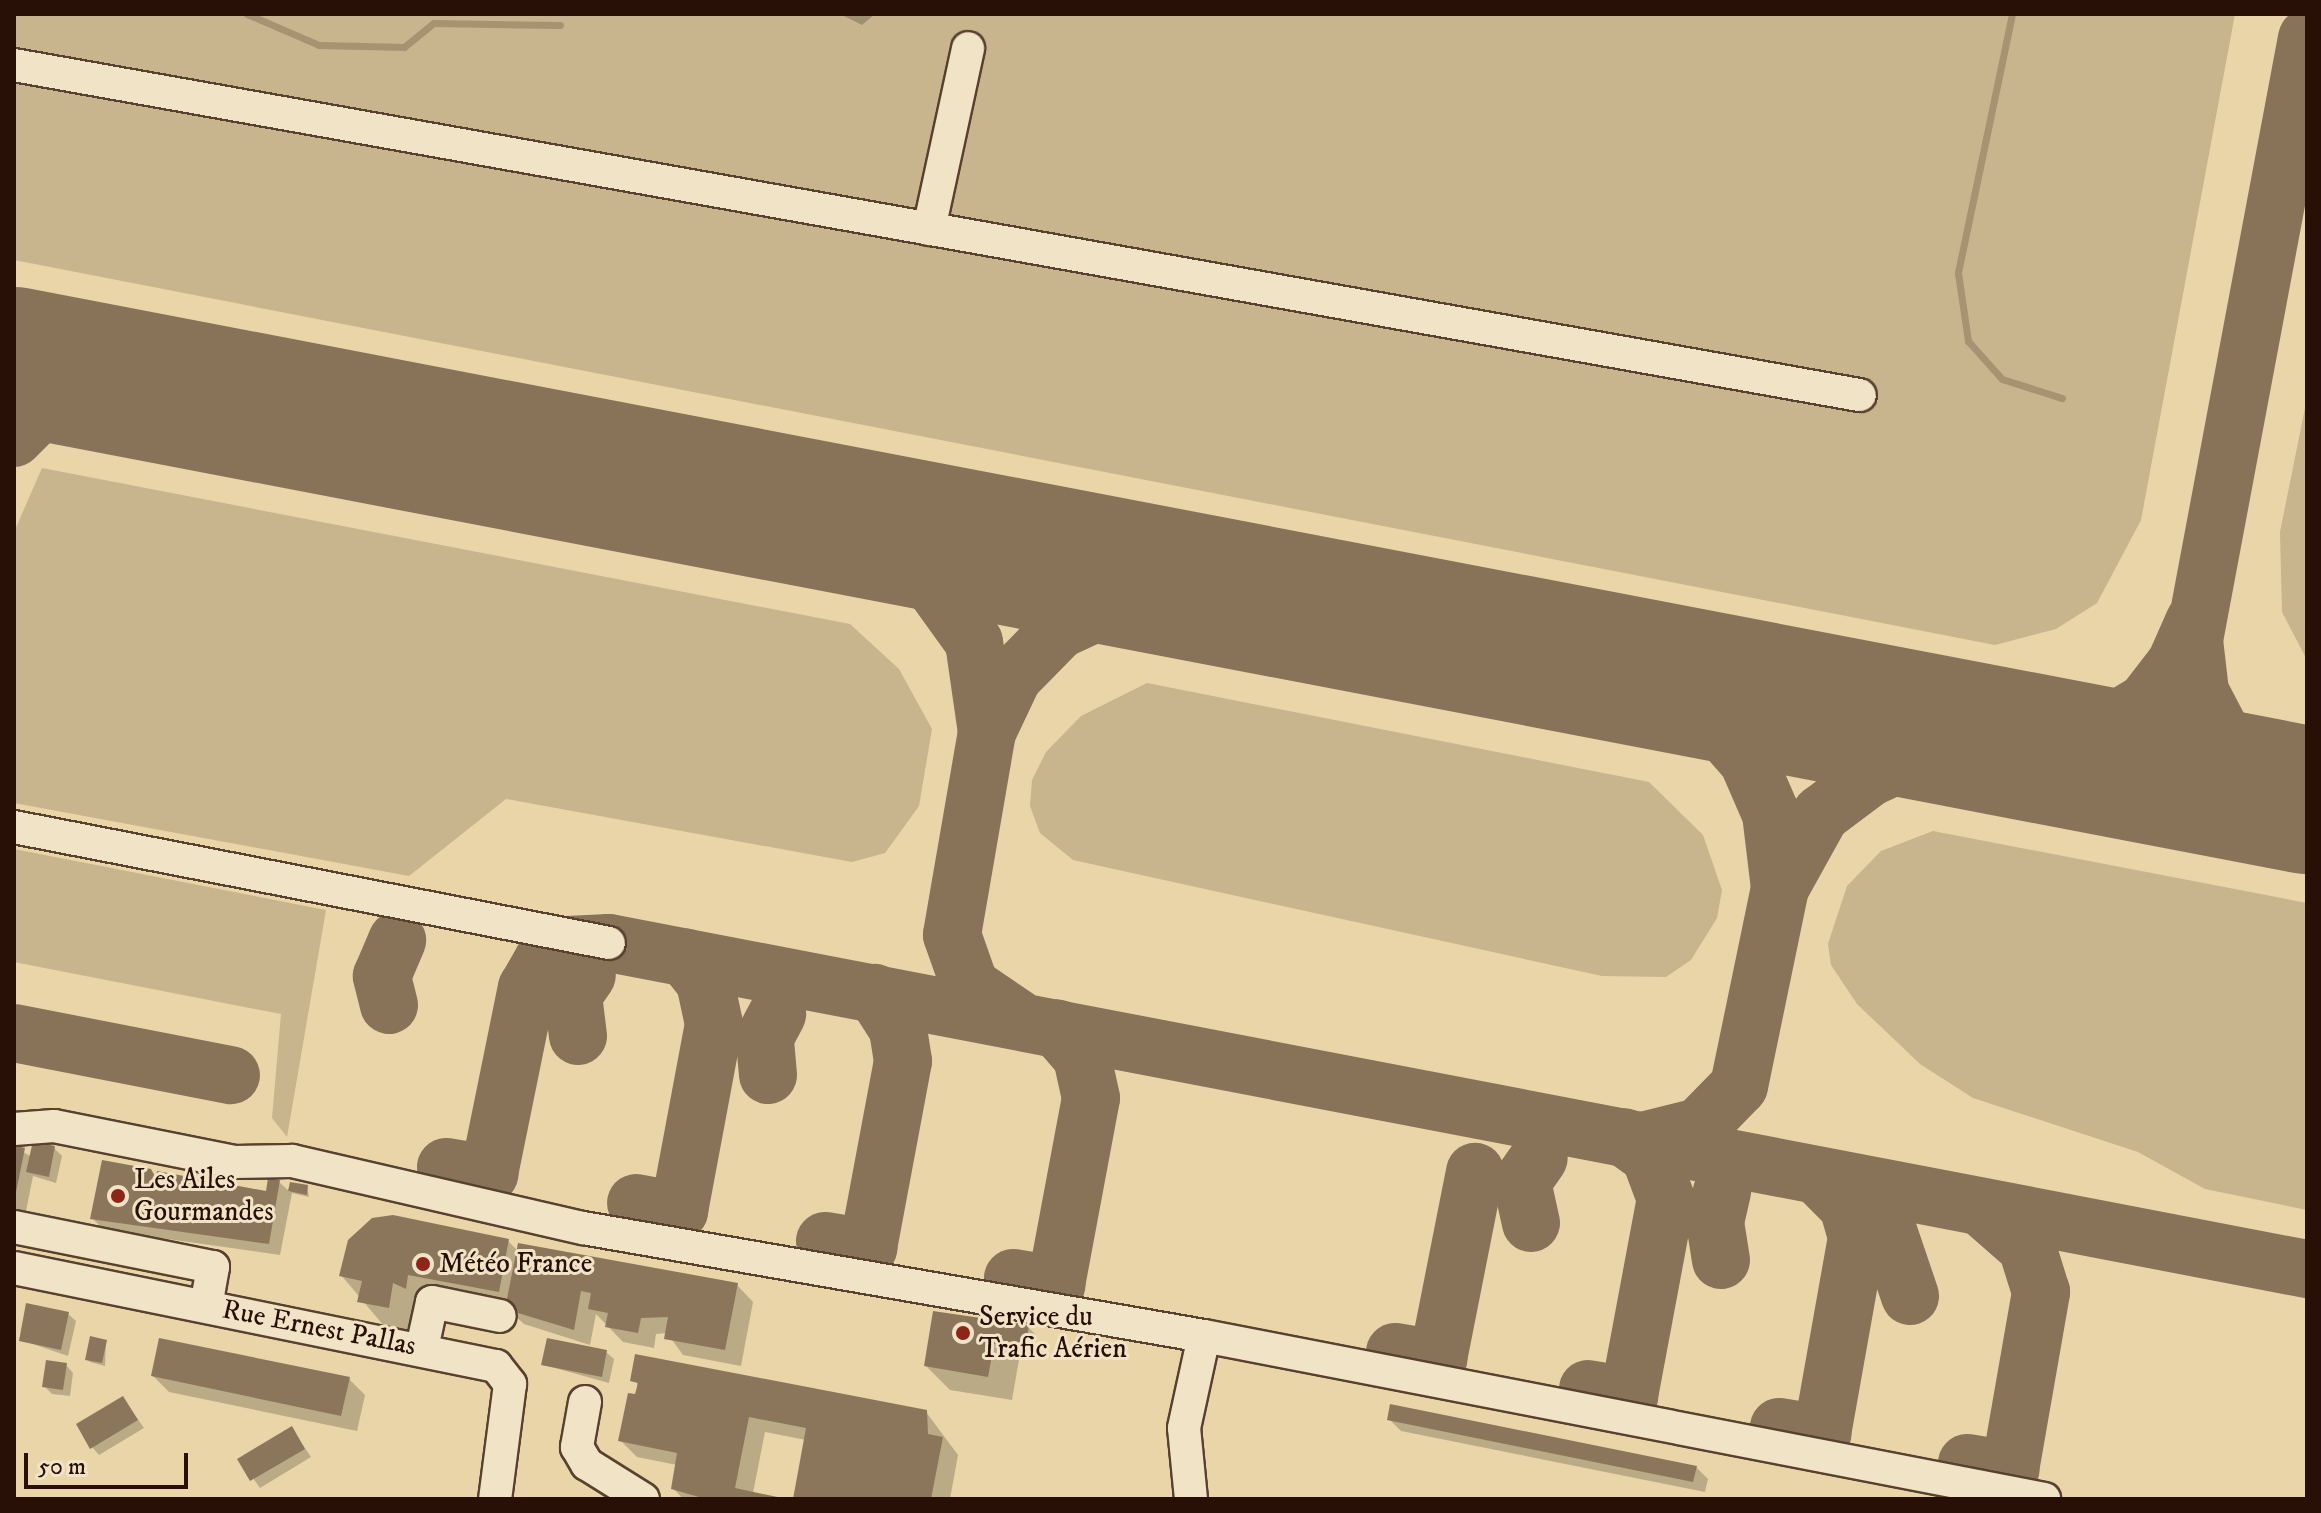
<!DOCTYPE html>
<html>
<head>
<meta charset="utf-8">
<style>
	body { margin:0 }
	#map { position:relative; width:2321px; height:1513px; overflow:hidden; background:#e9d5a8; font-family:"IM FELL DW Pica",serif }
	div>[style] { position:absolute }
	.green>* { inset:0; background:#c8b48d }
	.shadow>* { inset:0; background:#0003 }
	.stream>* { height:7px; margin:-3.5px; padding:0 3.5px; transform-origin:3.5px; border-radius:3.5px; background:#a79271 }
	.taxiway>* { height:58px; margin:-29px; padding:0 29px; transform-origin:29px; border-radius:29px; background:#887258 }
	.runway>* { height:148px; margin:-74px; padding:0 74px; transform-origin:74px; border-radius:74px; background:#887258 }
	.building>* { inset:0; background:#8c765b }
	.roads { filter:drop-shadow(2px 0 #58412f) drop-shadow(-2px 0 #58412f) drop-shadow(0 2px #58412f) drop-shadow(0 -2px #58412f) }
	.minor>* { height:32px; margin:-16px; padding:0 16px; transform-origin:16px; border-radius:16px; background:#f1e4c6 }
	.dots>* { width:22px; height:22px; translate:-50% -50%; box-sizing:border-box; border:4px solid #f1e4c6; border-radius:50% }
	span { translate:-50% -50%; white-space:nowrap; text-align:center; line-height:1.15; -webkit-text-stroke:6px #f1e4c6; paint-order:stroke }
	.poi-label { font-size:28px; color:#281007 }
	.left { translate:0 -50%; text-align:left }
	.street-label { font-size:28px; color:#281007 }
	.frame { position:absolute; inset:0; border:16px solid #281007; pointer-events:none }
	.scale { position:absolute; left:24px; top:1453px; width:164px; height:36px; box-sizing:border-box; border:4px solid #281007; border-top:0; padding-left:10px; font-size:24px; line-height:28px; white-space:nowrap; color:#281007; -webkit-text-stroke:6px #f1e4c6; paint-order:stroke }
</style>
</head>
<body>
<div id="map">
	<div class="green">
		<div style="clip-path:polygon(14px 14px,2235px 14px,2141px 520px,2097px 603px,2056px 629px,1995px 645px,14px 260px)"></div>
		<div style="clip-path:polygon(2307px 398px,2307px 660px,2282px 612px,2280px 532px)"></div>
		<div style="clip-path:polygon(42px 468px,850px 624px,899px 669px,932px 729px,919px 806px,885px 853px,852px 862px,506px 799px,409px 876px,14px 803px,14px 532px)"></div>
		<div style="clip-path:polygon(1147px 683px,1649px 782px,1703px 835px,1722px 890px,1717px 918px,1691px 960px,1666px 977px,1602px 976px,1073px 860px,1040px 833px,1030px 806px,1032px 780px,1046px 752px,1081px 716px)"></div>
		<div style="clip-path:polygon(1933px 831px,2307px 903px,2307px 1210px,2205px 1189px,2138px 1152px,1973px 1098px,1920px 1064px,1857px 1004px,1831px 965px,1828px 944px,1847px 886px,1881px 851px)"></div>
		<div style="clip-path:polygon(14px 849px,326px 910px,287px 1137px,272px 1118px,281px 1014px,14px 962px)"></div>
	</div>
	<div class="shadow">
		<div style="clip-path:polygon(840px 14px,875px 14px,862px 25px)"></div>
		<div style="clip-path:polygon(14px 1147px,32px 1157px,54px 1148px,62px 1156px,56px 1183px,33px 1176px,24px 1221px,14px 1219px)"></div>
		<div style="clip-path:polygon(150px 1171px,157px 1179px,267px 1193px,279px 1182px,290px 1192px,292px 1184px,307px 1187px,309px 1197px,292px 1193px,280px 1255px,104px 1230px,92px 1218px)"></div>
		<div style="clip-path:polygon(508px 1241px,518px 1251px,737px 1285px,753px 1302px,741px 1366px,683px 1355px,667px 1333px,656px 1334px,654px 1348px,623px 1342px,596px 1314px,590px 1345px,524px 1324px,513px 1314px,432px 1298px,412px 1331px,384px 1326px,341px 1275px)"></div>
		<div style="clip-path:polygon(68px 1314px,76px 1321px,68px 1356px,21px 1340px)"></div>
		<div style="clip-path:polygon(1028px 1327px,1036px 1335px,1032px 1356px,1020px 1354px,1012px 1400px,950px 1390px,926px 1366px)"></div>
		<div style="clip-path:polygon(106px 1342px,105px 1366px,90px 1362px,87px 1359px)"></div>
		<div style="clip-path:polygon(606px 1352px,614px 1359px,609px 1383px,544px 1365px)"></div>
		<div style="clip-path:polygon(637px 1356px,926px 1412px,958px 1455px,950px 1499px,795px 1499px,806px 1440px,765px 1432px,753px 1493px,784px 1499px,683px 1499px,673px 1488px,677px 1465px,637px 1457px,621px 1441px,637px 1397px)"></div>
		<div style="clip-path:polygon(66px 1365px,73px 1373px,70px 1396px,52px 1394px,44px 1386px)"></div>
		<div style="clip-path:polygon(153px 1376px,349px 1379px,365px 1395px,357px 1431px,169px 1392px)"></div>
		<div style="clip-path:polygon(123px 1398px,144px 1428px,99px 1455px,92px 1447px)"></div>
		<div style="clip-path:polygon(1389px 1419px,1696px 1467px,1708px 1479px,1705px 1492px,1401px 1431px)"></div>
		<div style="clip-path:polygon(292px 1429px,311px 1457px,260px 1488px,240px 1460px)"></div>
	</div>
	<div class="stream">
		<div style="left:247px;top:14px;width:78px;rotate:23.3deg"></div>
		<div style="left:319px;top:45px;width:85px;rotate:1.3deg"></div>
		<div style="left:404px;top:47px;width:38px;rotate:-39deg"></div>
		<div style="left:434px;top:23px;width:126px;rotate:0.9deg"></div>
		<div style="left:2012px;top:14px;width:265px;rotate:101.8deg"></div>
		<div style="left:1958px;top:273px;width:69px;rotate:81.6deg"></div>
		<div style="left:1968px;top:341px;width:51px;rotate:48.2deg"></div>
		<div style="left:2002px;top:379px;width:63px;rotate:17.6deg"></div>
	</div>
	<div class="taxiway">
		<div style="left:2307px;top:38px;width:613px;rotate:100.63deg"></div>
		<div style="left:2194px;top:640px;width:52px;rotate:83.4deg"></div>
		<div style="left:2200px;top:692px;width:50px;rotate:62.4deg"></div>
		<div style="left:2223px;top:736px;width:57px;rotate:44.3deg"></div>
		<div style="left:2264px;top:776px;width:48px;rotate:27.1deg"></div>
		<div style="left:14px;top:438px;width:64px;rotate:-45deg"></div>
		<div style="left:59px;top:393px;width:79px;rotate:-5.8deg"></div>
		<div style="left:824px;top:515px;width:58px;rotate:22.2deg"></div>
		<div style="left:878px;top:537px;width:56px;rotate:37.1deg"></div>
		<div style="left:923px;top:571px;width:87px;rotate:54.3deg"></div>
		<div style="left:974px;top:642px;width:91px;rotate:81.8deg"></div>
		<div style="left:987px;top:732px;width:206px;rotate:99.8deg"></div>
		<div style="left:952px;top:935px;width:54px;rotate:70.6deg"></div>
		<div style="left:970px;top:986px;width:57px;rotate:34.2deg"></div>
		<div style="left:987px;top:732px;width:61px;rotate:-64.7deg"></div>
		<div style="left:1013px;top:677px;width:66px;rotate:-45.6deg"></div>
		<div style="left:1059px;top:630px;width:76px;rotate:-24.9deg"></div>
		<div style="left:1128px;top:598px;width:72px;rotate:-5.6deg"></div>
		<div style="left:1780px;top:888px;width:85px;rotate:-61deg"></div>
		<div style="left:1821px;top:814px;width:60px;rotate:-36.9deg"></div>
		<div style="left:1869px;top:778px;width:65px;rotate:-24.6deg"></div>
		<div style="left:1928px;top:751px;width:166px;rotate:-5.9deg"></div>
		<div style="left:2093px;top:734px;width:62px;rotate:-31.1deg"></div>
		<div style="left:2146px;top:702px;width:49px;rotate:-52.4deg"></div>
		<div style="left:2176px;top:663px;width:45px;rotate:-66.3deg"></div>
		<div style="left:389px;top:1005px;width:30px;rotate:-104deg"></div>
		<div style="left:382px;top:976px;width:39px;rotate:-67deg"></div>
		<div style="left:14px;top:1033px;width:221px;rotate:11deg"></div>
		<div style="left:578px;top:1036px;width:41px;rotate:-97deg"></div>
		<div style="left:573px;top:995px;width:24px;rotate:-55deg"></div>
		<div style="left:768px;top:1075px;width:38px;rotate:-95deg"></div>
		<div style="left:765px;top:1037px;width:26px;rotate:-62deg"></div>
		<div style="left:1643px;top:1141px;width:58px;rotate:-14deg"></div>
		<div style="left:1699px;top:1127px;width:57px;rotate:-45.7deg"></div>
		<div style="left:1739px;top:1086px;width:202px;rotate:-78.3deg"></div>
		<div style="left:1780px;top:888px;width:75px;rotate:-96.9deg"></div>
		<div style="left:1771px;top:814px;width:58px;rotate:-113.5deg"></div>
		<div style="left:1748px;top:761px;width:62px;rotate:-131.1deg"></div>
		<div style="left:1707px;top:714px;width:70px;rotate:-147.2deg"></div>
		<div style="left:446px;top:1167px;width:44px;rotate:9.2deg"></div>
		<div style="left:489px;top:1174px;width:190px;rotate:-78.5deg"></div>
		<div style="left:527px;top:988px;width:32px;rotate:-60deg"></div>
		<div style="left:543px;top:960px;width:29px;rotate:-31deg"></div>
		<div style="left:568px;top:945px;width:41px;rotate:-2.8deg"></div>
		<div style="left:609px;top:943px;width:1729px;rotate:10.87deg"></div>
		<div style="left:636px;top:1203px;width:44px;rotate:10.5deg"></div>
		<div style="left:679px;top:1211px;width:190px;rotate:-79.4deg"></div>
		<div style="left:714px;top:1024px;width:43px;rotate:-102.1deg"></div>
		<div style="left:705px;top:982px;width:31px;rotate:-128deg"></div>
		<div style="left:1531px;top:1223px;width:42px;rotate:-102.4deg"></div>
		<div style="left:1522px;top:1182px;width:29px;rotate:-55deg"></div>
		<div style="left:1886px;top:1225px;width:75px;rotate:71.3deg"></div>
		<div style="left:825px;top:1241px;width:44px;rotate:9.2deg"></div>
		<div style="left:868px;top:1248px;width:190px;rotate:-79.4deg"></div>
		<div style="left:903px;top:1061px;width:32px;rotate:-99deg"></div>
		<div style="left:898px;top:1029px;width:43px;rotate:-122.6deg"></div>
		<div style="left:1721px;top:1260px;width:38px;rotate:-99deg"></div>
		<div style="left:1715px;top:1222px;width:32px;rotate:-77deg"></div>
		<div style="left:1013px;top:1278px;width:44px;rotate:9.2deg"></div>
		<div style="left:1056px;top:1285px;width:190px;rotate:-79.4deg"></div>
		<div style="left:1091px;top:1098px;width:42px;rotate:-102.4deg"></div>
		<div style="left:1082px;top:1057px;width:38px;rotate:-131deg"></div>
		<div style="left:1395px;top:1352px;width:44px;rotate:9.2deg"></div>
		<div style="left:1438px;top:1359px;width:191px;rotate:-78.8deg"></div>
		<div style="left:1588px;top:1389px;width:42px;rotate:9.7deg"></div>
		<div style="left:1629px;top:1396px;width:200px;rotate:-79.4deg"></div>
		<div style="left:1666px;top:1199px;width:46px;rotate:-110.4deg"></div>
		<div style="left:1650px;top:1156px;width:32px;rotate:-144deg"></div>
		<div style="left:1779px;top:1427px;width:44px;rotate:9.2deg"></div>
		<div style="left:1822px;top:1434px;width:200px;rotate:-79.9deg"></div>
		<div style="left:1857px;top:1237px;width:32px;rotate:-106deg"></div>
		<div style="left:1848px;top:1206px;width:42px;rotate:-135deg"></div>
		<div style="left:1967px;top:1463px;width:44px;rotate:9.2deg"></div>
		<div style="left:2010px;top:1470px;width:181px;rotate:-80.1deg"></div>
		<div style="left:2041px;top:1292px;width:47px;rotate:-107.3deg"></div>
		<div style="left:2027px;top:1247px;width:61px;rotate:-139deg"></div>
	</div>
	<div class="runway">
		<div style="left:14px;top:361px;width:2335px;rotate:10.84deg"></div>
	</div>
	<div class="building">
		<div style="clip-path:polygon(33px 1141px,55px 1146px,49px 1177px,26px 1172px)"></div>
		<div style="clip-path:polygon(14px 1145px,25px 1148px,15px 1197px,14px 1196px)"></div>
		<div style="clip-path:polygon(102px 1160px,151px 1169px,156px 1178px,157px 1171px,266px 1191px,268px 1178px,280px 1180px,269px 1244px,90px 1219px)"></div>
		<div style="clip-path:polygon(290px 1182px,308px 1185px,307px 1195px,288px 1191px)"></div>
		<div style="clip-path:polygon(393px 1215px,509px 1239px,499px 1292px,408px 1275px,406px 1289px,393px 1283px,389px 1308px,357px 1302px,362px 1281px,339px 1276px,348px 1240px,372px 1218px)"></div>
		<div style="clip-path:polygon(518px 1243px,738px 1283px,725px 1350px,664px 1339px,668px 1317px,641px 1318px,638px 1333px,605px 1327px,608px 1313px,588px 1309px,591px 1293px,581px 1291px,574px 1330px,505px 1309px)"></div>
		<div style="clip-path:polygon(26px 1303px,69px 1312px,61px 1350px,19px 1341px)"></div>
		<div style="clip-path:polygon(933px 1311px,1029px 1325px,1025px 1350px,994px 1344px,988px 1377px,924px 1366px)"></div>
		<div style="clip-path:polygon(90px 1336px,107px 1340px,102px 1363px,85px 1360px)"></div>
		<div style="clip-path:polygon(159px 1338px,350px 1377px,341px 1416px,151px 1376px)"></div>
		<div style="clip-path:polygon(547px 1338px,607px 1350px,602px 1377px,541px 1365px)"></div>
		<div style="clip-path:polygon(635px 1354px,927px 1410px,928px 1434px,943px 1437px,931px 1499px,793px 1499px,806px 1428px,749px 1417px,735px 1488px,787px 1499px,706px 1499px,671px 1489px,677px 1453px,618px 1441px,628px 1393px,635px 1394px,638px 1383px,630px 1381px)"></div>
		<div style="clip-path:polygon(46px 1360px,67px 1363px,63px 1390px,42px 1387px)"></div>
		<div style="clip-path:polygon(123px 1396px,138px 1420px,90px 1449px,76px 1424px)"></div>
		<div style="clip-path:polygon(1390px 1404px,1697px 1466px,1693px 1482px,1387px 1420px)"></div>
		<div style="clip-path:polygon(292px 1426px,305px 1449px,250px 1481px,237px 1459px)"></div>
	</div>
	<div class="roads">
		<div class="minor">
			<div style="left:14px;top:65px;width:1875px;rotate:10.14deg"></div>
			<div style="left:929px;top:229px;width:185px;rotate:-77.8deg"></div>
			<div style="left:14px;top:827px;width:606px;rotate:11.03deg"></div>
			<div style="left:14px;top:1129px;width:40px;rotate:-4.3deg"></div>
			<div style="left:54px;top:1126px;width:184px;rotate:11.3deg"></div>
			<div style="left:234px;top:1162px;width:58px;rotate:-1deg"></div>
			<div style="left:292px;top:1161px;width:299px;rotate:13deg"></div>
			<div style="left:583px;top:1228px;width:630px;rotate:9.87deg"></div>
			<div style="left:1204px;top:1336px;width:856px;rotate:10.98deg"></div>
			<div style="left:14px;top:1227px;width:203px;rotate:11.4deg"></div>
			<div style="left:213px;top:1267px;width:39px;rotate:100deg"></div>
			<div style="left:14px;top:1268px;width:492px;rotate:11.5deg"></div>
			<div style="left:496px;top:1366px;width:23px;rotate:52deg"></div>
			<div style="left:510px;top:1384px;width:116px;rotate:97.4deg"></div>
			<div style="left:422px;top:1348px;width:47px;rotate:-77.7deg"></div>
			<div style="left:432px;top:1302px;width:69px;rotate:11.6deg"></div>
			<div style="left:585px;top:1402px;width:46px;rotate:100.1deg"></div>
			<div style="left:577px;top:1447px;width:20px;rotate:60deg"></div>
			<div style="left:587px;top:1464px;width:66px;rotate:32deg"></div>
			<div style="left:1191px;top:1499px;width:71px;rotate:-95.6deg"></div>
			<div style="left:1184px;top:1428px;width:94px;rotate:-77.7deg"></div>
		</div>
	</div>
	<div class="dots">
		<div style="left:118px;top:1196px;background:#8f2418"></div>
		<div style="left:423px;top:1264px;background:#8f2418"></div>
		<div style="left:963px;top:1333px;background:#8f2418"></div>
	</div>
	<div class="poi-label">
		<span class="left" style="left:134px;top:1196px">Les Ailes<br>Gourmandes</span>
		<span class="left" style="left:439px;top:1264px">Météo France</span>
		<span class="left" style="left:979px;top:1333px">Service du<br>Trafic Aérien</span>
	</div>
	<div class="street-label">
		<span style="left:319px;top:1328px;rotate:11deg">Rue Ernest Pallas</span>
	</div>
	<div class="frame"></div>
	<div class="scale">50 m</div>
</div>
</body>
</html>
